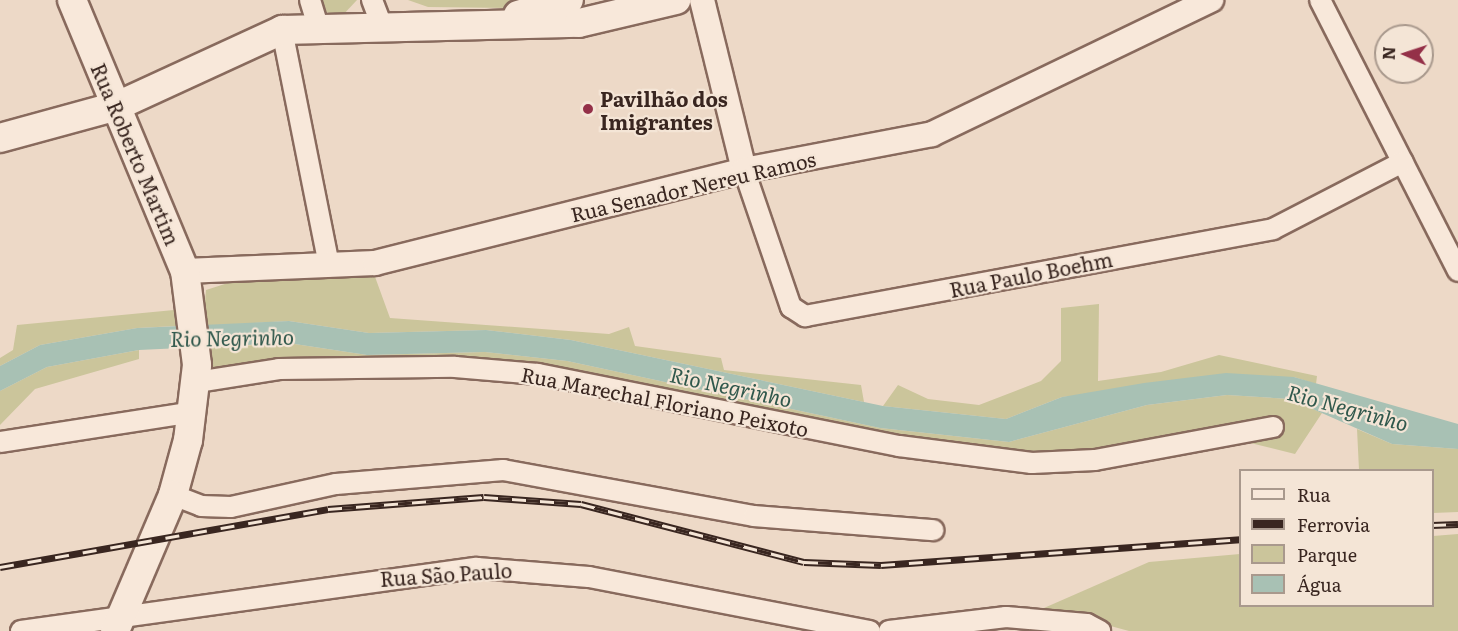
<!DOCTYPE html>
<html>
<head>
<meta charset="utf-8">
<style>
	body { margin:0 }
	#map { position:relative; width:1458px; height:631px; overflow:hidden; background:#edd9c7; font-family:Literata,serif }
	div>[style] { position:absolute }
	.green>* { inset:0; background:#cbc59b }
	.water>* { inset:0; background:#a8c1b4 }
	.roads { filter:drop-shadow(2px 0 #886a5d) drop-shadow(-2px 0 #886a5d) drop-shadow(0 2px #886a5d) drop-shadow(0 -2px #886a5d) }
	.minor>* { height:20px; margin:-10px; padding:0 10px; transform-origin:10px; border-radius:10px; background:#f8e8da }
	.tertiary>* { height:24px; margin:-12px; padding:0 12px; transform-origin:12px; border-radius:12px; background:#f8e8da }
	.secondary>* { height:28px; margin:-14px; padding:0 14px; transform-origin:14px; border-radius:14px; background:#f8e8da }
	.rail>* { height:7px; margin-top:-3.5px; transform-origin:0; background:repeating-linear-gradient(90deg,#f4e5d6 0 14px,#392620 0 28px); box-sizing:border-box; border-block:2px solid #392620 }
	.dots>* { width:16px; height:16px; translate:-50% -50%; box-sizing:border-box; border:3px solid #f4e5d6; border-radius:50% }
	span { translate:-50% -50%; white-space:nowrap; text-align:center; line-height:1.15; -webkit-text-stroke:4.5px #f4e5d6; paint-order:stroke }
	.poi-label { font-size:20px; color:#392620; font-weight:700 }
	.left { translate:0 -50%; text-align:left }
	.street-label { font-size:20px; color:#392620 }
	.water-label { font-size:21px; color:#30584c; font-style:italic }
	.legend { position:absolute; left:1239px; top:469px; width:195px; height:138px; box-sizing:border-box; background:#f4e5d6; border:2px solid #a9998d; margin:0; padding:8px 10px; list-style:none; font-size:18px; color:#392620 }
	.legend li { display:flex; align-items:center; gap:12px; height:30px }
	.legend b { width:30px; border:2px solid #a9998d }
	.north { position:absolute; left:1374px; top:24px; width:60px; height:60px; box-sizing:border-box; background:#f4e5d6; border:2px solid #a9998d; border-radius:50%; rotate:273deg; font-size:16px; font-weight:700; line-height:24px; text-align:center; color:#392620 }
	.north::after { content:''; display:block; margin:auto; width:21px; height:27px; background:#943048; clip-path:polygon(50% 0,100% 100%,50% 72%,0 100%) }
</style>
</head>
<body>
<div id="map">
	<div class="green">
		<div style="clip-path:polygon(318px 0,357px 0,341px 17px,323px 11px)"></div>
		<div style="clip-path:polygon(408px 0,548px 0,510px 8px,428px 7px)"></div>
		<div style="clip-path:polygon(374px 274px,390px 318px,609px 334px,629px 327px,635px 346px,721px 358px,724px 370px,861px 385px,864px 402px,571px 340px,486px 330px,369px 333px,289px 321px,203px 326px,206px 290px,228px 283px)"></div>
		<div style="clip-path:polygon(1099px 304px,1098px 381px,1161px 372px,1219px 355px,1317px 376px,1316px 384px,1294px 377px,1062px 397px,1006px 419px,883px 406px,898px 385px,928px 399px,979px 405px,1041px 381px,1061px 361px,1061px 308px)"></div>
		<div style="clip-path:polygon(174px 310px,176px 326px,137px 328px,40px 345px,0 366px,0 358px,13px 350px,17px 325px)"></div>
		<div style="clip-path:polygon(288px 343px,367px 355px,485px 352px,567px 361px,880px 428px,1009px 442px,1147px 405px,1227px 395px,1290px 399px,1322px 413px,1295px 454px,1222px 436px,1032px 463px,538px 374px,208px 379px,206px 348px)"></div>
		<div style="clip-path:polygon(139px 350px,139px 359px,35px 389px,0 425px,0 391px,47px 367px)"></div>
		<div style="clip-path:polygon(1357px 429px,1392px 444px,1458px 449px,1458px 512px,1433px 513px,1432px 470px,1359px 470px)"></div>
		<div style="clip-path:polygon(1458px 534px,1458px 631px,1129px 631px,1044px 608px,1149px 562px,1240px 554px,1240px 606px,1432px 606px,1433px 536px)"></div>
	</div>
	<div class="water">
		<div style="clip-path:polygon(289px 321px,369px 333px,486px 330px,571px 340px,883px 406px,1006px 419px,1062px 397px,1144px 383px,1226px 373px,1294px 377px,1458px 424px,1458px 449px,1392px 444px,1290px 399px,1227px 395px,1147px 405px,1009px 442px,880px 428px,567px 361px,485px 352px,367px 355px,288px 343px,139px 350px,47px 367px,0 391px,0 366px,40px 345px,137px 328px)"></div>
	</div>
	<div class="roads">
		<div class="minor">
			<div style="left:310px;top:0;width:27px;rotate:73deg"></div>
			<div style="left:372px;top:0;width:28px;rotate:69deg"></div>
			<div style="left:1320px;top:0;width:304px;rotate:63deg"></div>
			<div style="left:282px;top:30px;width:241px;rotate:78.7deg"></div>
			<div style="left:744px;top:170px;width:145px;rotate:71.1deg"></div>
			<div style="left:791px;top:307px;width:17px;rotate:33deg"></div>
			<div style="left:805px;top:316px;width:476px;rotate:-10.5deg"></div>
			<div style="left:1273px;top:229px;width:146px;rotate:-27.3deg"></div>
			<div style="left:197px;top:382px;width:83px;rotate:-9deg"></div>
			<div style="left:279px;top:369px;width:176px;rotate:-0.7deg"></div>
			<div style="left:455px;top:367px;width:83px;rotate:4.8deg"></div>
			<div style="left:538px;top:374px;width:368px;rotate:11.3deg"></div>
			<div style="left:899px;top:446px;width:134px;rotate:7.3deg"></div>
			<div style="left:1032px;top:463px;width:63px;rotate:-2.7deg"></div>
			<div style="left:1095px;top:460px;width:181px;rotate:-10.5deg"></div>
			<div style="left:0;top:442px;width:195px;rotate:-8.8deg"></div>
			<div style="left:173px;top:495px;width:30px;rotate:21deg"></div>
			<div style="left:201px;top:506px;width:30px;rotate:2deg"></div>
			<div style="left:231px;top:507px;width:107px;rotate:-12.4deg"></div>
			<div style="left:336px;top:484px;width:168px;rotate:-4.8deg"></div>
			<div style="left:503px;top:470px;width:255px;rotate:10.4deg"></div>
			<div style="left:754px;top:516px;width:180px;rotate:4.5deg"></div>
			<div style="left:21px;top:631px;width:460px;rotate:-7.9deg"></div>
			<div style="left:477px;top:568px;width:112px;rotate:4.6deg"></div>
			<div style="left:589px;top:577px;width:286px;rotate:10.9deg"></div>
			<div style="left:889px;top:631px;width:118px;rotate:-6.8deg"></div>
			<div style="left:1006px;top:617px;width:81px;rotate:4.9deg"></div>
			<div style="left:1087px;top:624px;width:15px;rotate:28deg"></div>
		</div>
		<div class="tertiary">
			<div style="left:702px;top:0;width:175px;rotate:76.1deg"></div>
			<div style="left:185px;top:271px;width:190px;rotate:-2.4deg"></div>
			<div style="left:375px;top:263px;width:381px;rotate:-14.1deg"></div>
			<div style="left:744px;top:170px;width:191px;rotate:-10.8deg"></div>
			<div style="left:932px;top:134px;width:310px;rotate:-25.7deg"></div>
		</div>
		<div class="secondary">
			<div style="left:72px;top:0;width:294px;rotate:67.4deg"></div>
			<div style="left:185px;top:271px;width:95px;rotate:82.7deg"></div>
			<div style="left:197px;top:365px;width:76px;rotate:96.8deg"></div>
			<div style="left:188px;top:440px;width:57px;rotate:105.3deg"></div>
			<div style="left:173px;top:495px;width:148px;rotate:113.1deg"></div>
			<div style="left:518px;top:15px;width:53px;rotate:-16.4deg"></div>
			<div style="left:0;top:138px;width:121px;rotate:-15.3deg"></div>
			<div style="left:117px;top:106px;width:182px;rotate:-24.7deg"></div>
			<div style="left:282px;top:30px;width:297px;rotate:-1.4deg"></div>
			<div style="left:579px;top:23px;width:100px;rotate:-13.3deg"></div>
		</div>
	</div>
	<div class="rail">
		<div style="left:1432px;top:525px;width:26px;rotate:-2deg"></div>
		<div style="left:0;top:567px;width:333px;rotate:-10deg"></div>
		<div style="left:328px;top:509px;width:156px;rotate:-4.4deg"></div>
		<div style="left:484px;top:497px;width:97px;rotate:4.1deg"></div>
		<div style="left:581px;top:504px;width:230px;rotate:14.6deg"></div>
		<div style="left:804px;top:562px;width:77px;rotate:2.2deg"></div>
		<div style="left:881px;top:565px;width:360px;rotate:-4.1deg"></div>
	</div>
	<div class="dots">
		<div style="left:588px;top:109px;background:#943048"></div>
	</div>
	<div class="poi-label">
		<span class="left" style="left:600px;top:110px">Pavilhão dos<br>Imigrantes</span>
	</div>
	<div class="street-label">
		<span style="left:136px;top:154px;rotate:67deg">Rua Roberto Martim</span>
		<span style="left:693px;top:186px;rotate:-13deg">Rua Senador Nereu Ramos</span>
		<span style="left:1031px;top:274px;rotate:-11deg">Rua Paulo Boehm</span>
		<span style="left:665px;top:401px;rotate:11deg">Rua Marechal Floriano Peixoto</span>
		<span style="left:446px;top:574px;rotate:-4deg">Rua São Paulo</span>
	</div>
	<div class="water-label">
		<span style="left:232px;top:337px;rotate:-1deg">Rio Negrinho</span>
		<span style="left:731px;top:386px;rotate:12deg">Rio Negrinho</span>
		<span style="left:1348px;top:407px;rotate:15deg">Rio Negrinho</span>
	</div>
	<ul class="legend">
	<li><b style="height:8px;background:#f8e8da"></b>Rua</li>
	<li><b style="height:8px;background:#392620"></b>Ferrovia</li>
	<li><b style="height:16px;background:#cbc59b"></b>Parque</li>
	<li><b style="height:16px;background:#a8c1b4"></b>Água</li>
	</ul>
	<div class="north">N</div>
</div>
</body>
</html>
